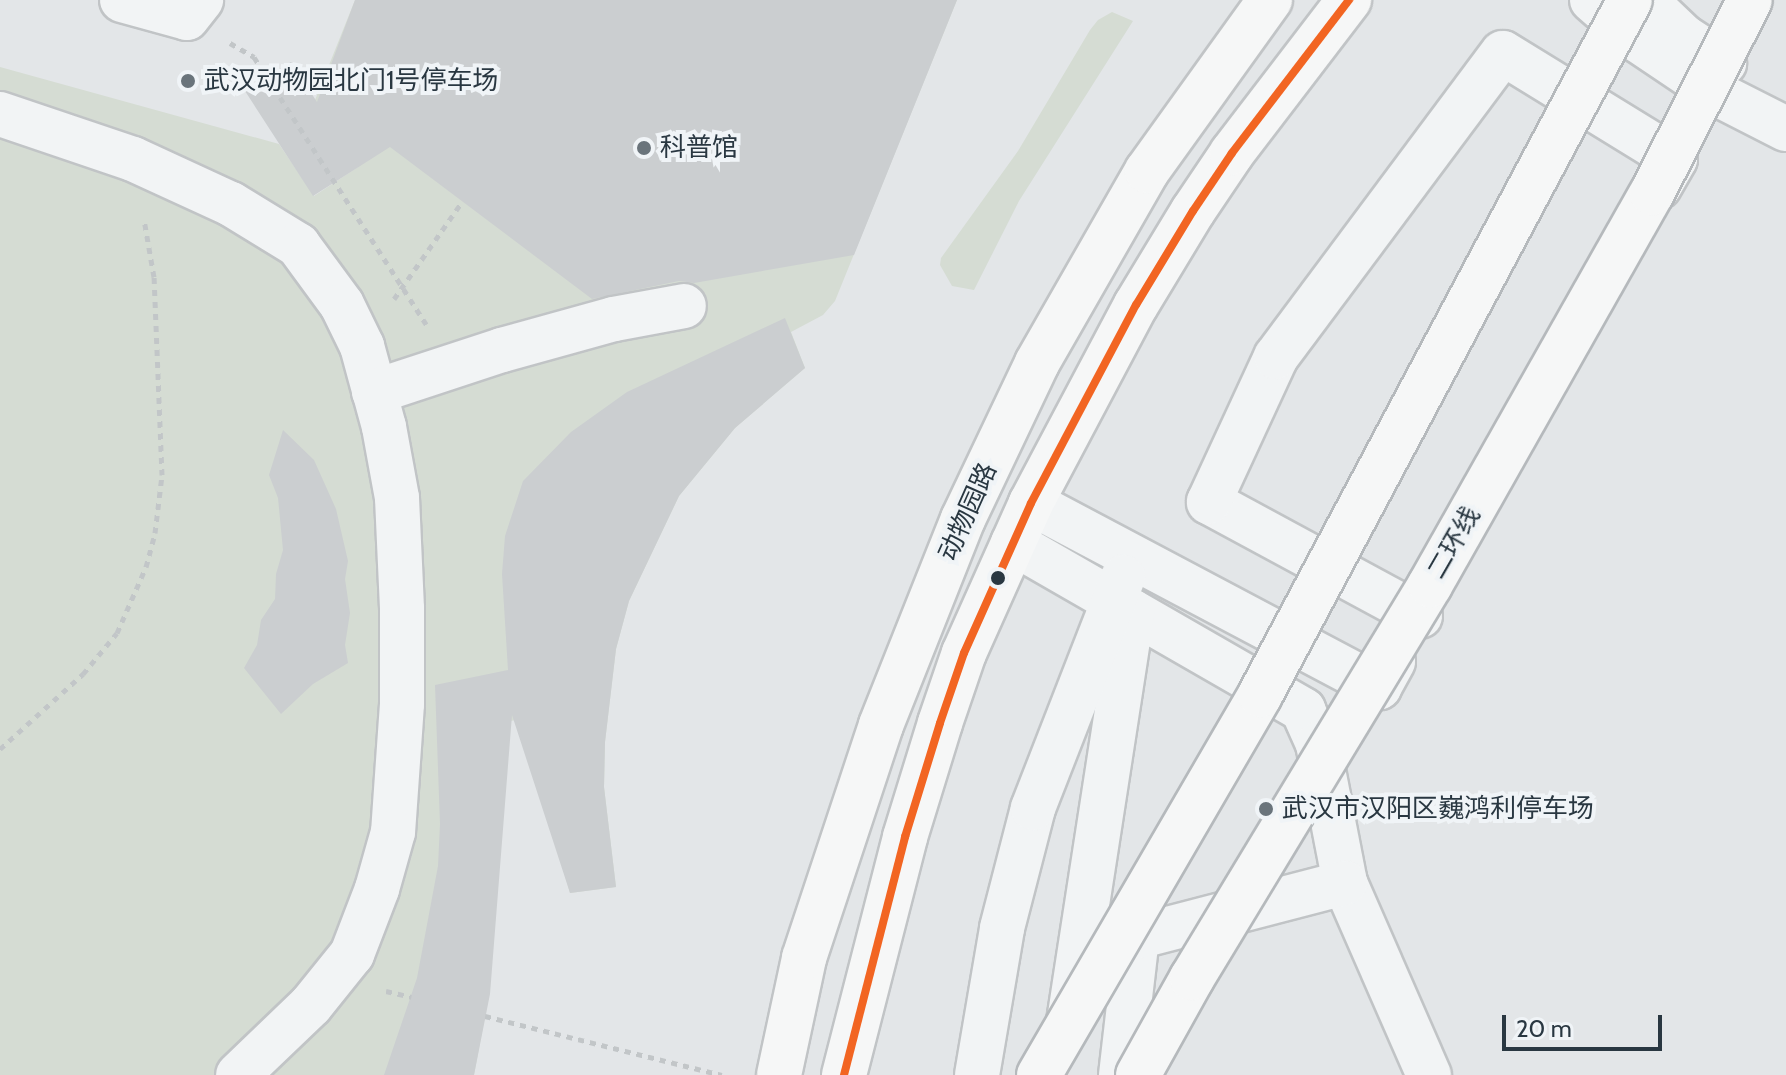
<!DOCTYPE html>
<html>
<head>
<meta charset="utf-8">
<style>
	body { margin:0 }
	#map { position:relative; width:1786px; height:1075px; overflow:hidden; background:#e3e6e8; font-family:Cabin,"Noto Sans SC",sans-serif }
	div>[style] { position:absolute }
	.green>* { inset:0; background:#d5dcd3 }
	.building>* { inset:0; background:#cbced0 }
	.path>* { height:5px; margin-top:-2.5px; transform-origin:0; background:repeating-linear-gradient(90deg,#c2c6c8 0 6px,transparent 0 12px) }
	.roads { filter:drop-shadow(2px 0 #c1c4c6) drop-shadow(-2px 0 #c1c4c6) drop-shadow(0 2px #c1c4c6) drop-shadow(0 -2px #c1c4c6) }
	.minor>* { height:44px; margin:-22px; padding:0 22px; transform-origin:22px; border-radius:22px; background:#f2f4f5 }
	.major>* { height:44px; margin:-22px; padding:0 22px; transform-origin:22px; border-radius:22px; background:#f6f7f7 }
	.bridges { filter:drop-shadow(2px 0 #b5b9bc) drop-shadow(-2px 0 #b5b9bc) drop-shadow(0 2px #b5b9bc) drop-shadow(0 -2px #b5b9bc) }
	.highway-bridge>* { height:44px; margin:-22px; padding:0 22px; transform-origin:22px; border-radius:22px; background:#f6f7f7 }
	.bus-1>* { height:8px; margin:-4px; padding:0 4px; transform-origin:4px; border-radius:4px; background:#f26522 }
	.dots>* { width:22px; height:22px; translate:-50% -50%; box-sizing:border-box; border:4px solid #f0f4f7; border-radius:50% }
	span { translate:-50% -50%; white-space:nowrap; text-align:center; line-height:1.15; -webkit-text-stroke:8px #f0f4f7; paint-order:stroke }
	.poi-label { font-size:26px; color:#293741 }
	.left { translate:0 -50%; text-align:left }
	.street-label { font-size:26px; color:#293741 }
	.scale { position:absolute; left:1502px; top:1015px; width:160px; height:36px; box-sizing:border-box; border:4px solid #293741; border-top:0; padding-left:10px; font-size:24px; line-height:28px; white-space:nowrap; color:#293741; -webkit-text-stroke:6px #f0f4f7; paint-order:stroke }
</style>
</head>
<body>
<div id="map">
	<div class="green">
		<div style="clip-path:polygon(355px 0,957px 0,835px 301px,823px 315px,791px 332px,805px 368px,735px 428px,679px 496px,629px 601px,616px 649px,605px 742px,604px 787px,616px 887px,570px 893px,521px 719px,494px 724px,485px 1016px,474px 1075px,0 1075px,0 67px,279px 144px,314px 196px,358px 167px,315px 100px)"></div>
		<div style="clip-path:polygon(1112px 12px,1133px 21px,1019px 201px,974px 290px,952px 286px,940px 265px,941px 258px,1018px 151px,1090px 30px,1098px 20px)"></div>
	</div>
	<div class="building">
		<div style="clip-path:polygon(355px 0,957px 0,854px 255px,694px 283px,679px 281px,592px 299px,390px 147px,313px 196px,245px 91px,291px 62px,317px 102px)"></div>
		<div style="clip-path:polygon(785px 318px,805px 368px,735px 428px,679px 496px,629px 601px,616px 649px,605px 742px,604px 787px,616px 887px,570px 893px,512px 715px,490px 994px,474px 1075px,384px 1075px,417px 978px,438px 866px,440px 824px,435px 685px,508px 670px,502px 574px,505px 536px,523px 481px,571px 432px,627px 392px)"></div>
		<div style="clip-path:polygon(283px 430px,314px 460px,336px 509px,348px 561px,345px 579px,350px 613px,345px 645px,348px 663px,313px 684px,281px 714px,244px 668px,257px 645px,261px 620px,275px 599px,276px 574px,283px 550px,278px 498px,269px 475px)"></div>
	</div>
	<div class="path">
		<div style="left:230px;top:43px;width:28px;rotate:30deg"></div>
		<div style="left:254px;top:57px;width:318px;rotate:57.2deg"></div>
		<div style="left:394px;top:299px;width:118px;rotate:-55deg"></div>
		<div style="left:0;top:749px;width:112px;rotate:-42.1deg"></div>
		<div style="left:83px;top:674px;width:53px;rotate:-50.3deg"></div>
		<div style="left:117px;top:633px;width:72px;rotate:-66.3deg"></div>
		<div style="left:146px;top:567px;width:35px;rotate:-75deg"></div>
		<div style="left:155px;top:533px;width:58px;rotate:-83.1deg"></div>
		<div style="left:162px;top:475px;width:198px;rotate:-92.3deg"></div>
		<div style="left:154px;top:277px;width:59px;rotate:-99.8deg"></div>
		<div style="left:386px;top:991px;width:26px;rotate:13deg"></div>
		<div style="left:485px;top:1016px;width:244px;rotate:14deg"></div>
	</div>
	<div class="roads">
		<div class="minor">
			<div style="left:122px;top:0;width:67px;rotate:15.5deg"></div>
			<div style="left:187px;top:18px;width:23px;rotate:-52deg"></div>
			<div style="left:1592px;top:0;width:62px;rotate:41.1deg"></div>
			<div style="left:1639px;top:41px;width:99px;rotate:33.9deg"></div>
			<div style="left:1721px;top:96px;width:73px;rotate:26.9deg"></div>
			<div style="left:1645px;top:0;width:54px;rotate:43.5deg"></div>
			<div style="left:1684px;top:37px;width:48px;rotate:33deg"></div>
			<div style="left:0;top:114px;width:140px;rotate:18.7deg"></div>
			<div style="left:133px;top:159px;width:108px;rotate:24.7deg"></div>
			<div style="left:231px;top:204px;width:79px;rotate:31.5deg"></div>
			<div style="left:298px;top:245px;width:74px;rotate:53.7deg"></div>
			<div style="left:342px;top:305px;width:46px;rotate:64deg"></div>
			<div style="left:362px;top:346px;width:84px;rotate:74.8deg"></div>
			<div style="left:384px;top:427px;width:72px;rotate:79.6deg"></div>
			<div style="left:397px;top:498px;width:111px;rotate:87.4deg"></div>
			<div style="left:402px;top:609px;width:95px;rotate:90deg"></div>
			<div style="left:402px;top:704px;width:128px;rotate:94deg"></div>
			<div style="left:393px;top:832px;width:59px;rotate:105.7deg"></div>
			<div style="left:377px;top:889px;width:70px;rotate:111deg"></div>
			<div style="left:352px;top:954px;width:65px;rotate:128.8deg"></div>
			<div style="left:311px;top:1005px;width:101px;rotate:136.2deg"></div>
			<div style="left:374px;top:392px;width:135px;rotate:-18.2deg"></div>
			<div style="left:502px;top:350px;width:116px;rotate:-15.5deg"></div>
			<div style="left:614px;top:319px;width:71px;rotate:-10.5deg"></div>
			<div style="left:1031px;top:503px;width:394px;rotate:27.9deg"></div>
			<div style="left:1379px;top:687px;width:29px;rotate:-61deg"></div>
			<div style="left:1013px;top:543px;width:335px;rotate:29.9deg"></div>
			<div style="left:1303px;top:710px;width:37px;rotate:66deg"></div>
			<div style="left:1318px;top:744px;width:142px;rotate:79deg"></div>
			<div style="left:1345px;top:883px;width:210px;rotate:66.4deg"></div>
			<div style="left:1420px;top:616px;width:240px;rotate:-151.6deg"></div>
			<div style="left:1209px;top:502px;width:160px;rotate:-65.2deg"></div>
			<div style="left:1276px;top:357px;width:379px;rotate:-53.3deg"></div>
			<div style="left:1503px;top:53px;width:202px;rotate:31.6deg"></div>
			<div style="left:1675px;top:159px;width:32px;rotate:120deg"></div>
			<div style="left:1069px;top:1021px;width:414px;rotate:-81.2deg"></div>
			<div style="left:977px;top:1075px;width:149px;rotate:-80.3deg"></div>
			<div style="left:1002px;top:928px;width:124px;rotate:-75.5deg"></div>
			<div style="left:1033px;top:808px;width:248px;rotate:-68.7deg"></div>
			<div style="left:1121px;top:1075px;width:139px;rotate:-83.4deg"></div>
			<div style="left:1137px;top:937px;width:215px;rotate:-14.6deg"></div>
		</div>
		<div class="major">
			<div style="left:779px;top:1075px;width:120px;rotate:-77.9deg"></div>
			<div style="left:804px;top:958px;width:245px;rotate:-71.7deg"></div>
			<div style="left:881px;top:725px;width:222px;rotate:-68.3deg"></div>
			<div style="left:963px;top:519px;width:173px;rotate:-64.6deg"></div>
			<div style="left:1037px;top:363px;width:221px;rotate:-60.2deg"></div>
			<div style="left:1147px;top:171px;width:211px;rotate:-54.3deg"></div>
			<div style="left:844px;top:1075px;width:246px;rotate:-75.6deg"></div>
			<div style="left:905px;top:837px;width:119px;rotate:-72.9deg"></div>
			<div style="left:940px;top:723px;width:74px;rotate:-71.1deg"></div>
			<div style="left:964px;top:653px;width:164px;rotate:-65.9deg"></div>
			<div style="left:1031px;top:503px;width:224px;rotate:-62.1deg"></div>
			<div style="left:1136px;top:305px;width:110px;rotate:-58.8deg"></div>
			<div style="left:1193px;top:211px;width:70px;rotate:-56.1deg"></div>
			<div style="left:1232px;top:153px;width:193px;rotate:-52.6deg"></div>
		</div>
	</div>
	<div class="bridges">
		<div class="highway-bridge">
			<div style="left:1039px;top:1075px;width:440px;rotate:-59.8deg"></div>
			<div style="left:1260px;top:695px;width:787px;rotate:-61.97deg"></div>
			<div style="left:1138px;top:1075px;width:111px;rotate:-60.9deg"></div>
			<div style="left:1192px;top:978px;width:459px;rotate:-58.8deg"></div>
			<div style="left:1430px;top:585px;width:450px;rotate:-60.5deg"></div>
			<div style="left:1652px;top:193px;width:216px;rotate:-63.1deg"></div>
		</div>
	</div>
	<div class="bus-1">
		<div style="left:844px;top:1075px;width:246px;rotate:-75.6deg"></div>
		<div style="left:905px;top:837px;width:119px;rotate:-72.9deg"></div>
		<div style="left:940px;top:723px;width:74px;rotate:-71.1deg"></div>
		<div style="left:964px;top:653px;width:164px;rotate:-65.9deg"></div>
		<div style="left:1031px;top:503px;width:224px;rotate:-62.1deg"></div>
		<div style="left:1136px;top:305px;width:110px;rotate:-58.8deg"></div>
		<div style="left:1193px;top:211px;width:70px;rotate:-56.1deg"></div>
		<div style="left:1232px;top:153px;width:193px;rotate:-52.6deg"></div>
	</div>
	<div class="dots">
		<div style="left:188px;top:81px;background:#6a747b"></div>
		<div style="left:644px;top:148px;background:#6a747b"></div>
		<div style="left:998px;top:578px;background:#293741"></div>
		<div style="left:1266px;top:809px;background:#6a747b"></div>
	</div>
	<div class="poi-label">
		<span class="left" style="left:204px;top:81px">武汉动物园北门1号停车场</span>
		<span class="left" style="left:660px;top:148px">科普馆</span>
		<span class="left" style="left:1282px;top:809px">武汉市汉阳区巍鸿利停车场</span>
	</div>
	<div class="street-label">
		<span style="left:968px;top:512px;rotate:-66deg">动物园路</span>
		<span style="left:1454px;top:543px;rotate:-60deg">二环线</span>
	</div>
	<div class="scale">20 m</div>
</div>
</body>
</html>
